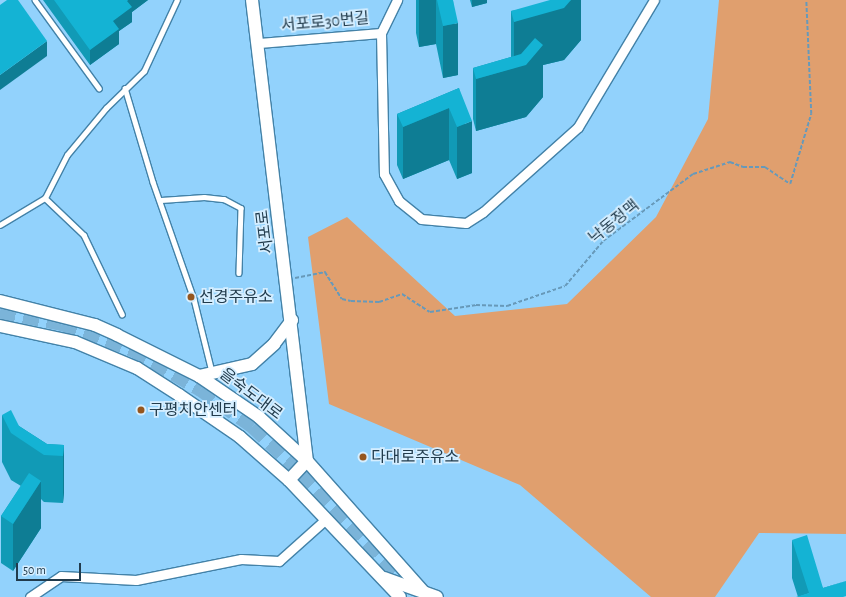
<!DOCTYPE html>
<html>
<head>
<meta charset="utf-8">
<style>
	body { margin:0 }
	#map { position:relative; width:846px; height:597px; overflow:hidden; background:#92d2fc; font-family:"Alegreya Sans","Noto Sans KR",sans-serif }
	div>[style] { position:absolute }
	.green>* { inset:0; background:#e09f6e }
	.highway-tunnel>* { height:16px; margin-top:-8px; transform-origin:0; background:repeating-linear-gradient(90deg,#7bb4d9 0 16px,transparent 0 24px) }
	.path>* { height:1.5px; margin-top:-0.75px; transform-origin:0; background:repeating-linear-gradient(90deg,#6799b9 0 4px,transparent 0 6px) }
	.roads { filter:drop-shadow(1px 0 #4382a8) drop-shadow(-1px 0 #4382a8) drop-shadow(0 1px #4382a8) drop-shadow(0 -1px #4382a8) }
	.lane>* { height:4.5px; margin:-2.25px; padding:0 2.25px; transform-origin:2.25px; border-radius:2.25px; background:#fff }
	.street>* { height:9px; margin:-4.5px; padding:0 4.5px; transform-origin:4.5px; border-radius:4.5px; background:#fff }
	.secondary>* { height:12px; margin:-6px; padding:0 6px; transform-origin:6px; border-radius:6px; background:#fff }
	.wall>* { inset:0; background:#119ab6 }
	.shaded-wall>* { inset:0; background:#0e7d94 }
	.building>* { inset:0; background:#14b3d4 }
	.dots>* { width:11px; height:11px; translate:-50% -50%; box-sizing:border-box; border:2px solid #d5eeff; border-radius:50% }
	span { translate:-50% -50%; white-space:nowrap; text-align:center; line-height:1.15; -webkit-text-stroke:3.5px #d5eeff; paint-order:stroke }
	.street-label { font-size:16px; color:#213b4c }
	.poi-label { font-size:16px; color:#213b4c }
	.left { translate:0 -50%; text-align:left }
	.scale { position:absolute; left:16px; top:563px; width:65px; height:18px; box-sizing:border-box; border:2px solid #213b4c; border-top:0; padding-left:5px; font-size:12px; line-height:14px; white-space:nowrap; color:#213b4c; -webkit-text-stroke:3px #d5eeff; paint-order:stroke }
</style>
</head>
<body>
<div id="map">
	<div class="green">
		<div style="clip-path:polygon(719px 0,846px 0,846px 534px,759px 533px,715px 597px,651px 597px,520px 485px,329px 404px,308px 237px,347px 217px,455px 316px,567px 304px,656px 217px,708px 119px)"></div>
	</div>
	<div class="highway-tunnel">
		<div style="left:0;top:311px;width:63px;rotate:11deg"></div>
		<div style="left:62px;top:323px;width:76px;rotate:20.1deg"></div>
		<div style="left:133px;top:349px;width:79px;rotate:30.5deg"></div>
		<div style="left:201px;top:389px;width:64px;rotate:35.4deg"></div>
		<div style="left:253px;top:426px;width:67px;rotate:43.2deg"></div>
		<div style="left:302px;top:472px;width:169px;rotate:47.6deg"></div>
	</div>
	<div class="path">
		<div style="left:295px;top:278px;width:31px;rotate:-11deg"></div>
		<div style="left:325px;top:272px;width:32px;rotate:58deg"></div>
		<div style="left:342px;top:299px;width:9px;rotate:13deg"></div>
		<div style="left:351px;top:301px;width:28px;rotate:2deg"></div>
		<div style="left:379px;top:302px;width:24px;rotate:-19deg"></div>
		<div style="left:402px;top:294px;width:33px;rotate:33deg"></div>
		<div style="left:430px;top:312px;width:47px;rotate:-8.7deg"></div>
		<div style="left:476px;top:305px;width:31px;rotate:2deg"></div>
		<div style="left:507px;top:306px;width:61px;rotate:-19deg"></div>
		<div style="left:565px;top:286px;width:59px;rotate:-49.8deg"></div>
		<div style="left:603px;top:241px;width:112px;rotate:-36.7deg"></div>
		<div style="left:693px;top:174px;width:39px;rotate:-18deg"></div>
		<div style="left:730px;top:162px;width:14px;rotate:21deg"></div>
		<div style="left:743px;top:167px;width:22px"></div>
		<div style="left:765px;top:167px;width:30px;rotate:34deg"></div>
		<div style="left:790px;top:184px;width:73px;rotate:-73.3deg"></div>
		<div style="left:811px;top:114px;width:114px;rotate:-92.5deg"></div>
	</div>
	<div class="roads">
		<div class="lane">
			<div style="left:35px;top:0;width:109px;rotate:54deg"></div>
			<div style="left:125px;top:88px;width:98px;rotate:73.4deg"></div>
			<div style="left:153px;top:182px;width:124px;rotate:70.7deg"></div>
			<div style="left:194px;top:299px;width:75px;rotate:76.1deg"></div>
			<div style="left:45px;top:198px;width:54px;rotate:43.5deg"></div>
			<div style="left:84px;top:235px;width:88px;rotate:64.3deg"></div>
			<div style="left:161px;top:200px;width:43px;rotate:-4deg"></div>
			<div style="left:204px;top:197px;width:20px;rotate:6deg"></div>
			<div style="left:224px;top:199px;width:19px;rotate:28deg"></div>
			<div style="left:241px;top:208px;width:65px;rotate:91.8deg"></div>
			<div style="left:0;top:225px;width:52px;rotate:-31deg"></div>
			<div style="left:45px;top:198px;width:48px;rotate:-62.9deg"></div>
			<div style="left:67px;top:155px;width:61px;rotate:-50.3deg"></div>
			<div style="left:106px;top:108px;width:53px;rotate:-44.2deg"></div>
			<div style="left:144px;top:71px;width:78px;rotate:-65.1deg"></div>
		</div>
		<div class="street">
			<div style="left:381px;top:33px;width:141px;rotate:88.8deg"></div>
			<div style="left:384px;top:174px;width:31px;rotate:61deg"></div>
			<div style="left:399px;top:201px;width:28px;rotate:39deg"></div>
			<div style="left:421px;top:219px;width:45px;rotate:5.1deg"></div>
			<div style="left:466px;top:223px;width:20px;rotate:-33deg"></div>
			<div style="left:483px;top:212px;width:127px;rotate:-41.8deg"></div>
			<div style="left:578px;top:127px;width:148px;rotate:-59.1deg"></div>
			<div style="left:259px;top:43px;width:122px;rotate:-4.7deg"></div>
			<div style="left:381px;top:33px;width:37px;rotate:-64deg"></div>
			<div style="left:30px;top:597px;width:37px;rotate:-34deg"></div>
			<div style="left:61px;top:576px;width:75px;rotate:3.1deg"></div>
			<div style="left:136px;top:580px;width:107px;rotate:-11.3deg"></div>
			<div style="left:241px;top:559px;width:38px;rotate:3deg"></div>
			<div style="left:279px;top:561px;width:63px;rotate:-41.8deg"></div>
		</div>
		<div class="secondary">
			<div style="left:252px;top:0;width:464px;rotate:83.2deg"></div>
			<div style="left:0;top:301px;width:98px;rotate:14.2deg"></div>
			<div style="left:95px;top:325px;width:24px;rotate:24deg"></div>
			<div style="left:117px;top:335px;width:92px;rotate:26.6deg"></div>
			<div style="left:199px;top:376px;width:73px;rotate:34.3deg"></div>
			<div style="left:259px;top:417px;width:65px;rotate:42.5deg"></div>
			<div style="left:307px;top:461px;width:182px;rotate:48.3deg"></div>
			<div style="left:0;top:326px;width:77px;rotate:12deg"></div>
			<div style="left:75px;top:342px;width:67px;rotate:22.8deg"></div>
			<div style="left:137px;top:368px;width:50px;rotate:32.7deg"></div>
			<div style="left:179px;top:395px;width:74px;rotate:34.5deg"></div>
			<div style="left:240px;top:437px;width:65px;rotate:41.3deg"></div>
			<div style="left:289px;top:480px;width:161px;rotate:46.5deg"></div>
			<div style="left:199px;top:376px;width:54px;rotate:-12.8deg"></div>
			<div style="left:252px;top:364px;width:30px;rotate:-42deg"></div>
			<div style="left:274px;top:344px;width:30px;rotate:-53deg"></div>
			<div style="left:289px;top:480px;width:26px;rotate:-47deg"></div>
			<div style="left:384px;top:578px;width:56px;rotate:19.7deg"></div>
		</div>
	</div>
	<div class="wall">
		<div style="clip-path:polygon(43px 0,148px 0,132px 12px,132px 22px,119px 31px,119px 44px,90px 65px)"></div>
		<div style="clip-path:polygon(416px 0,453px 0,458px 75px,443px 78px,436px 44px,419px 47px,416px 33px)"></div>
		<div style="clip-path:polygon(470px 0,487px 0,487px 3px,472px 7px)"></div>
		<div style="clip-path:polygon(571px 0,581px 0,581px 40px,564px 60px,543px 65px,543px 97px,526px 117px,476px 131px,473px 119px,473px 68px,511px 57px,511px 11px)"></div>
		<div style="clip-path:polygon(459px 88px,472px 173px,457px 179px,449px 160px,403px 179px,397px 165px,397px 114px)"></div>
		<div style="clip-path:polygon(2px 415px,19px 426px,47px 444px,64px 445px,64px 492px,63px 503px,44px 502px,41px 499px,41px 528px,13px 571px,1px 563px,1px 516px,21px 486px,11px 480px,2px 462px)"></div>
		<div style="clip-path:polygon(792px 540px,823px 588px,846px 581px,798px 597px,792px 578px)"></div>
	</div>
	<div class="shaded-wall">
		<div style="clip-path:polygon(128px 0,148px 0,132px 12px,132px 22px,119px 31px,119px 44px,90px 65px,90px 50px)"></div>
		<div style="clip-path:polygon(419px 0,436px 0,436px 44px,419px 47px)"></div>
		<div style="clip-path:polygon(472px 0,487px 0,487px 3px,472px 7px)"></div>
		<div style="clip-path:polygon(571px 0,581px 0,581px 40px,564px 60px,543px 65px,543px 97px,526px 117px,476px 131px,476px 79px,514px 68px,514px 22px)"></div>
		<div style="clip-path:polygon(458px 23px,458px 75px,443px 78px,443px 26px)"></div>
		<div style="clip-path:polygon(47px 41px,47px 56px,0 90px,0 75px)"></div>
		<div style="clip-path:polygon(449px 108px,449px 160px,403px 179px,403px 127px)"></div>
		<div style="clip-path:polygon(472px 121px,472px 173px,457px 179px,457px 127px)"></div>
		<div style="clip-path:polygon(64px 445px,64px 492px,63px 503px,63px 456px)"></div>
		<div style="clip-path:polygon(41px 481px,41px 528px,13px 571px,13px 524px)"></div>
	</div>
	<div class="building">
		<div style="clip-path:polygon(7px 0,18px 0,47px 41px,0 75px,0 5px)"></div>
		<div style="clip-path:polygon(54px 0,128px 0,127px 1px,132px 7px,113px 21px,119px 29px,90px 50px)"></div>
		<div style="clip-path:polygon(437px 0,453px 0,458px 23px,443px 26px)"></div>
		<div style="clip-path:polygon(550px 0,571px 0,564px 8px,514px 22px,511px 11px)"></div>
		<div style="clip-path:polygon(535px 38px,543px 45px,526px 65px,476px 79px,473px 68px,521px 54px)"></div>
		<div style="clip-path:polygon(459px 88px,472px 121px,457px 127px,449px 108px,403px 127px,397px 114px)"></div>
		<div style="clip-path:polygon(11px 410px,19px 426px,47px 444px,64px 445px,63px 456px,44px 455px,11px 433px,2px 415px)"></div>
		<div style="clip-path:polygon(29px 473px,41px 481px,13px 524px,1px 516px)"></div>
		<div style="clip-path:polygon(807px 535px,823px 588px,846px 581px,846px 596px,843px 597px,796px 597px,809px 593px,792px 540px)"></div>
	</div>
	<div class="dots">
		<div style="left:191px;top:297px;background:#95561e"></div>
		<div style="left:141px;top:410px;background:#95561e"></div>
		<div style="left:363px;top:457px;background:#95561e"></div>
	</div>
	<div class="street-label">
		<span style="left:325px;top:22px;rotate:-5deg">서포로30번길</span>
		<span style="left:614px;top:222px;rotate:-39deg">낙동정맥</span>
		<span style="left:265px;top:232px;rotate:-97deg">서포로</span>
		<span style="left:251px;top:394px;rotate:37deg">을숙도대로</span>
	</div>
	<div class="poi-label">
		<span class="left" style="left:199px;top:297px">선경주유소</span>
		<span class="left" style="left:149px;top:410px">구평치안센터</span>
		<span class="left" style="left:371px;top:457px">다대로주유소</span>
	</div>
	<div class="scale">50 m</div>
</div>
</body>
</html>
